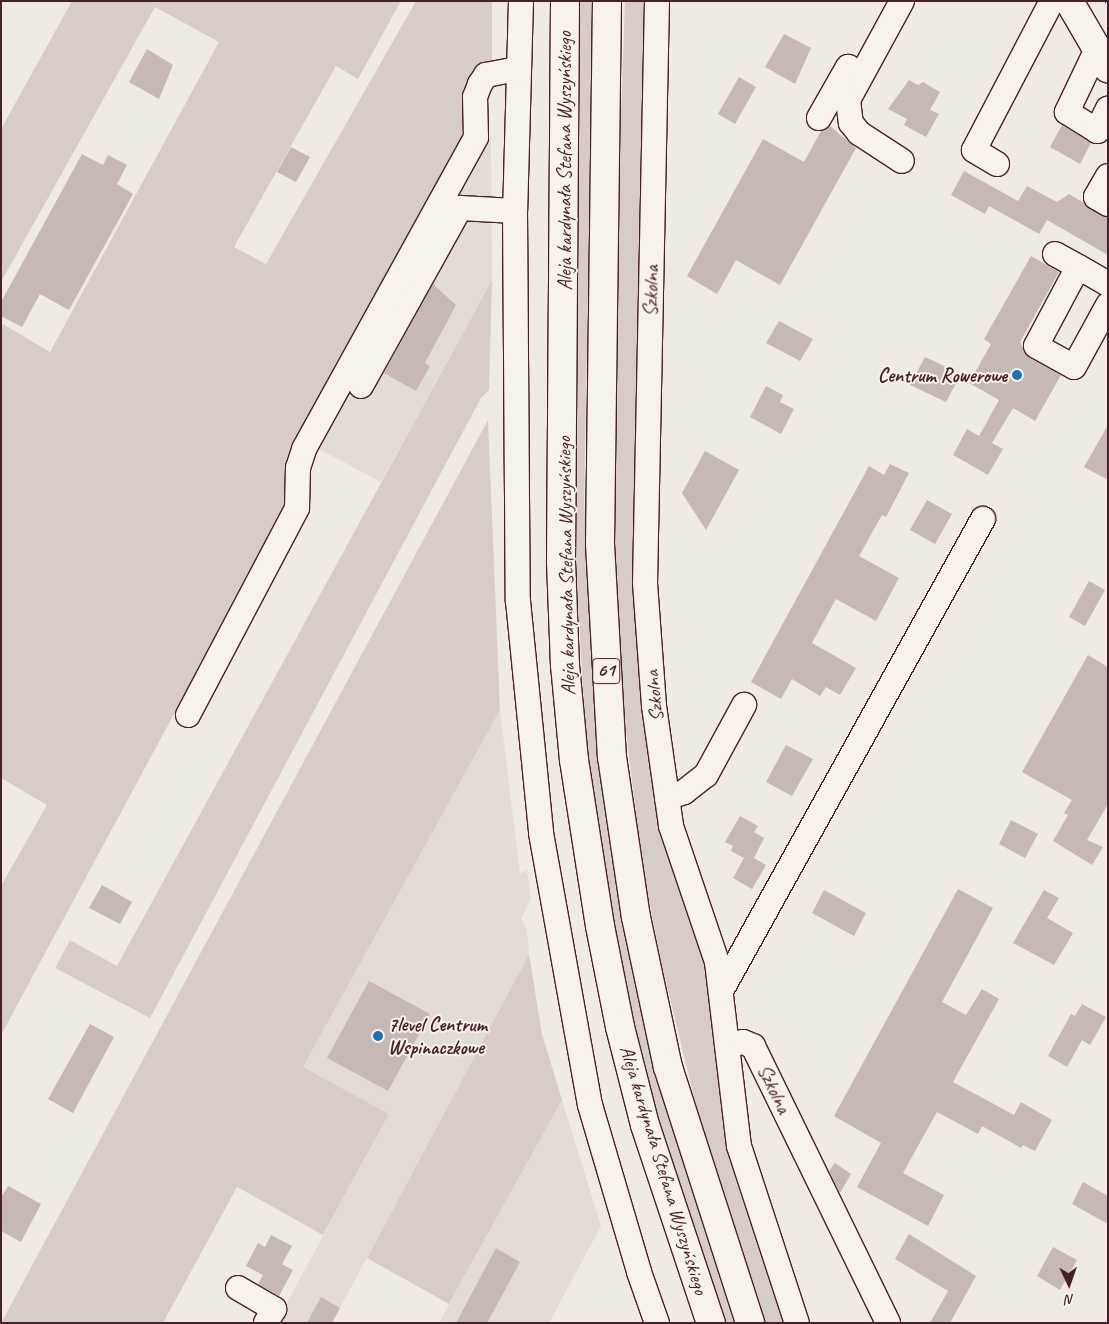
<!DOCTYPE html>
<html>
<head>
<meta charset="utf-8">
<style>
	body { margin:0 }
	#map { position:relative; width:1109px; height:1324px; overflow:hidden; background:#f0ebe0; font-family:Caveat,sans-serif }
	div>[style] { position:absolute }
	.built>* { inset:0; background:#e3dcd2 }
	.green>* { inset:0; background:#d8cdc6 }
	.building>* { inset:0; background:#c6b8b3 }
	.path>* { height:3px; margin-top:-1.5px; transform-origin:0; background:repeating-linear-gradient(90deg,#4a1f2b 0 1px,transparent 0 5px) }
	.roads { filter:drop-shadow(1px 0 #4a1f2b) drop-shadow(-1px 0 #4a1f2b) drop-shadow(0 1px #4a1f2b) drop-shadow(0 -1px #4a1f2b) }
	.minor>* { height:24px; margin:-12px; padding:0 12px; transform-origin:12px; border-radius:12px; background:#f7f3e8 }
	.major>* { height:28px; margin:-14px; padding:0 14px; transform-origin:14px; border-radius:14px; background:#f7f3e8 }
	.dots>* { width:14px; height:14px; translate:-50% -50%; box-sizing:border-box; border:2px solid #f7f3e8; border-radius:50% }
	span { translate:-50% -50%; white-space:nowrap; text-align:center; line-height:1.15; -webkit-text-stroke:4px #f7f3e8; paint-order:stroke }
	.shield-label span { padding:1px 4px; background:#f7f3e8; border:1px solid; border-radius:4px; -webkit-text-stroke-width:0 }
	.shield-label { font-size:19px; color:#4a1f2b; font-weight:700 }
	.street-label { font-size:20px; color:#4a1f2b }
	.poi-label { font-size:20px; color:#4a1f2b; font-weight:700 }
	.right { translate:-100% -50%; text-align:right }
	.left { translate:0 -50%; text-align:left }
	.frame { position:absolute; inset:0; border:2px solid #4a1f2b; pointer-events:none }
	.north { position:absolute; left:1044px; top:1259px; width:50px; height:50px; -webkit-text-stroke:4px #f7f3e8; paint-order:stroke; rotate:177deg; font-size:14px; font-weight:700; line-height:20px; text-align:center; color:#4a1f2b }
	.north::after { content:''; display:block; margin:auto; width:18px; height:22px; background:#4a1f2b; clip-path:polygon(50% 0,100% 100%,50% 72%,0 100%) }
</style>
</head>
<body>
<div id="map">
	<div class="built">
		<div style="clip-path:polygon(491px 134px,492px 280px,381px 482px,317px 448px)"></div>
		<div style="clip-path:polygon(500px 710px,520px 874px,527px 870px,531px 899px,521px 919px,527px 930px,529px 954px,332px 1323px,276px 1323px,389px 1114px,303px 1067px)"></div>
		<div style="clip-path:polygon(562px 1100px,601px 1226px,549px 1323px,439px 1323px)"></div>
	</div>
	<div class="green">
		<div style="clip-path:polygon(72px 1px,401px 1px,358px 79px,336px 66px,234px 247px,266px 264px,416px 1px,492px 1px,492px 61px,479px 69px,471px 128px,291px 497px,1px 1035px,1px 886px,47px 805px,1px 778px,1px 323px,50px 352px,219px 42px,155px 7px,1px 282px,1px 129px)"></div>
		<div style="clip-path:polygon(578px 1px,594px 1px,584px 502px,597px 723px,637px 983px,663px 1097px,734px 1323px,722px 1323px,652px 1099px,625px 986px,596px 816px,585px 722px,572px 500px)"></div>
		<div style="clip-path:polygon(625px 1px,648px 1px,639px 581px,698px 936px,788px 1323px,766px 1323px,708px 1155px,660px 957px,642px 863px,626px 730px,615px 579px,614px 321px)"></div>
		<div style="clip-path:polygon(492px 280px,489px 390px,481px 398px,150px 1018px,55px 968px,70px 940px,117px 966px)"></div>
		<div style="clip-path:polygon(488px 420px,500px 710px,303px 1067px,389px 1114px,323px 1235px,237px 1187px,163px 1323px,1px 1323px)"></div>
		<div style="clip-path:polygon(529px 954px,542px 1034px,562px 1100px,449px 1304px,367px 1258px)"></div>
	</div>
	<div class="building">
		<div style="clip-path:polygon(784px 34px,811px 48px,795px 84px,765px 67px)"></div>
		<div style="clip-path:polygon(147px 49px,173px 65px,159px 99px,129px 82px)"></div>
		<div style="clip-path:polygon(739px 77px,756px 87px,735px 124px,718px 114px)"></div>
		<div style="clip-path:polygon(909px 80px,918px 85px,923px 82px,940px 92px,930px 110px,939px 114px,926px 137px,904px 125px,907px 119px,888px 109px)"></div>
		<div style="clip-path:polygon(1062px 125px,1091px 143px,1080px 164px,1050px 147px)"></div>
		<div style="clip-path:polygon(830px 126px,856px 148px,780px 285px,736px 260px,717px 294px,687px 276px,763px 139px,804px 162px,821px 131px)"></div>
		<div style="clip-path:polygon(291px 147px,310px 157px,296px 182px,277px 172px)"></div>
		<div style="clip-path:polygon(82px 154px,103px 165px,108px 155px,127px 165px,117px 184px,133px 194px,69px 310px,40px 294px,22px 327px,1px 316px,1px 302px)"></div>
		<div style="clip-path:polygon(964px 171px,1018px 201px,1027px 186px,1057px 202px,1069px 194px,1084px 203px,1108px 218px,1108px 255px,1047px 220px,1039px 234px,989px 206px,985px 214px,951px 195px)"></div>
		<div style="clip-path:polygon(1031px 256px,1059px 272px,1020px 342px,1029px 358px,1061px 375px,1035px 421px,1013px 408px,992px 443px,1003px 449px,988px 475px,953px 455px,967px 429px,979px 436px,999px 400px,969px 383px,991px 344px,984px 339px)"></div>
		<div style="clip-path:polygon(433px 284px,456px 305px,425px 363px,430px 366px,416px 391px,384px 373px)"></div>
		<div style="clip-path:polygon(779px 321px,813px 339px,800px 361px,766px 343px)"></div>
		<div style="clip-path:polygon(925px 357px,961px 374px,946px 402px,910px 385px)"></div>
		<div style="clip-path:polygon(766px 386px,783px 395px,780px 402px,794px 409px,781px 434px,750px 417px)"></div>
		<div style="clip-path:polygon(1108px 425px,1108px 480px,1084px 467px)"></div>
		<div style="clip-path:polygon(705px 451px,739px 470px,706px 530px,682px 493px)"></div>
		<div style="clip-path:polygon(890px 464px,909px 473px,886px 517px,882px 515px,859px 556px,899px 578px,876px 621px,836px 599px,812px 643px,856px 668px,840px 695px,826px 687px,820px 696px,792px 679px,781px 699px,751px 682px,869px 466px,884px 475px)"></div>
		<div style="clip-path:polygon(927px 500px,952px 514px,935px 544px,910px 530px)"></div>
		<div style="clip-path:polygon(1089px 581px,1105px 590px,1085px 626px,1069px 617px)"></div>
		<div style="clip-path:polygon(1088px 655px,1108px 667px,1108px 804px,1087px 840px,1103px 847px,1092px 865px,1053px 841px,1068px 815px,1064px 813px,1072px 800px,1022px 772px)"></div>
		<div style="clip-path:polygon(786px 745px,813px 759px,792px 796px,766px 782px)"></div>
		<div style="clip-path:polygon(740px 816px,758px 826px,754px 832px,764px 838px,754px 858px,766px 865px,752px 889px,733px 878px,744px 858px,731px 851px,733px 846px,725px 842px)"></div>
		<div style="clip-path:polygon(1011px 820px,1038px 834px,1025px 858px,999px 844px)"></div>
		<div style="clip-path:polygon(102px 885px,132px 902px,120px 924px,89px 908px)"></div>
		<div style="clip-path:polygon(958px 889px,993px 908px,942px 1002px,966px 1015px,982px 989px,999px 999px,953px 1082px,1014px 1115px,1021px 1102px,1052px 1120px,1035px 1151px,1023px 1145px,1021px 1148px,982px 1126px,978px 1134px,937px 1112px,903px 1173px,944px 1195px,928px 1226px,857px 1187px,881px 1143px,834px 1116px)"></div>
		<div style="clip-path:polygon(824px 890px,866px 913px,854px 936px,812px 913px)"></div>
		<div style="clip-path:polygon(1044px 890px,1059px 898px,1047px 918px,1073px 933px,1054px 965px,1013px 943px)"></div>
		<div style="clip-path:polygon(369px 981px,430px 1014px,388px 1091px,327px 1058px)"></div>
		<div style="clip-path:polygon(1082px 1004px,1106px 1017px,1090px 1045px,1082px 1040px,1067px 1067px,1048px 1056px,1071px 1014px,1075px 1016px)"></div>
		<div style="clip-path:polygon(90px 1024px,114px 1037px,73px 1113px,48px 1099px)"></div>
		<div style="clip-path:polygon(835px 1163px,851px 1174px,840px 1193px,829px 1171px)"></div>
		<div style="clip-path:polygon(1083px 1182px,1108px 1196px,1108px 1224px,1072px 1204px)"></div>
		<div style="clip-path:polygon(8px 1186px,41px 1204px,21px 1242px,1px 1231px,1px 1197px)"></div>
		<div style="clip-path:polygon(909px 1234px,976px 1276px,950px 1323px,930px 1323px,948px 1291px,895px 1259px)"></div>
		<div style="clip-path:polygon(271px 1235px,292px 1246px,282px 1264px,293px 1270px,279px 1296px,258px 1284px,263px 1275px,246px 1266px,258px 1243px,265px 1247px)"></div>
		<div style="clip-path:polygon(1053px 1247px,1077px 1260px,1060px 1290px,1037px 1276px)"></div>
		<div style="clip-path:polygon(496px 1248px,520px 1262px,511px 1279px,487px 1323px,456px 1323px)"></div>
		<div style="clip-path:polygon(321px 1297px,340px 1308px,332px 1323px,307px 1323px)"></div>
	</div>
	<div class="path">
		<div style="left:1106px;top:1px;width:4px;rotate:56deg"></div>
	</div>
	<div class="roads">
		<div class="minor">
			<div style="left:521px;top:1px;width:210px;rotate:91.6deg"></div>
			<div style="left:515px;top:211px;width:390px;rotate:89.6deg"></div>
			<div style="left:518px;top:601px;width:233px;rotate:84.3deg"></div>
			<div style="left:541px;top:833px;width:276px;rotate:79.8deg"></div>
			<div style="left:590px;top:1105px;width:174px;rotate:73.6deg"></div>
			<div style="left:639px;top:1272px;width:54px;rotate:70.6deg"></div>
			<div style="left:657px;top:1px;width:582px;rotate:91.18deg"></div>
			<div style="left:645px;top:583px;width:123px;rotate:85.8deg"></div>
			<div style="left:654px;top:706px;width:121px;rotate:81.9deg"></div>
			<div style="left:671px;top:826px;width:144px;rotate:71.3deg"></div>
			<div style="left:717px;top:962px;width:185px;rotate:83.2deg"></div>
			<div style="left:739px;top:1146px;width:186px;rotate:71.9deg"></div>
			<div style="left:902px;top:1px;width:113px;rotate:118.6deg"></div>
			<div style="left:848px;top:100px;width:23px;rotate:83deg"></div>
			<div style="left:851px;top:123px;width:13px;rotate:51deg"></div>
			<div style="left:859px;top:133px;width:51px;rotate:33.1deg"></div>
			<div style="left:1097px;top:49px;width:70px;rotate:115.5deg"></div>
			<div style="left:1067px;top:112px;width:36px;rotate:32deg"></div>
			<div style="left:1097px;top:131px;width:25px;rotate:-64deg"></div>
			<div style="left:819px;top:118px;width:59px;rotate:-60.4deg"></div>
			<div style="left:997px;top:164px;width:27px;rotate:-149deg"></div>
			<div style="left:974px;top:150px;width:168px;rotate:-62.4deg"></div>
			<div style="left:1108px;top:176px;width:24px;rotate:120deg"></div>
			<div style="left:1096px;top:197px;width:14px;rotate:30deg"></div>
			<div style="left:1055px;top:254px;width:26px;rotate:29deg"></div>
			<div style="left:1108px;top:284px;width:34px;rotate:-150deg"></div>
			<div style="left:1078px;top:267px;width:89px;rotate:118deg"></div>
			<div style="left:1036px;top:346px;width:43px;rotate:28.9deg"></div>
			<div style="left:1074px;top:367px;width:71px;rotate:-61.3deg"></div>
			<div style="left:361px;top:386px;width:204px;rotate:-60.9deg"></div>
			<div style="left:460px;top:208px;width:55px;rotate:3.1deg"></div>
			<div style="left:188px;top:715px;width:234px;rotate:-62.2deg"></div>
			<div style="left:297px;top:508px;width:40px;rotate:-88.6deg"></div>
			<div style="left:298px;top:468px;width:20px;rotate:-72deg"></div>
			<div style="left:304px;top:449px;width:356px;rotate:-61.1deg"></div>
			<div style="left:476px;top:137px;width:40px;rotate:-91.4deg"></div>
			<div style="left:475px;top:97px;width:14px;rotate:-69deg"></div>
			<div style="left:480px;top:84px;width:11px;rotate:-56deg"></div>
			<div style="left:486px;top:75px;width:33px;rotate:-11deg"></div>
			<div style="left:667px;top:798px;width:18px;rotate:-19deg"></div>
			<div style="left:684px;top:792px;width:28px;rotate:-38deg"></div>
			<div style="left:706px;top:775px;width:80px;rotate:-61.5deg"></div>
			<div style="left:721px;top:991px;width:540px;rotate:-60.97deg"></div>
			<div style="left:727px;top:1045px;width:16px;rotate:-11deg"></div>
			<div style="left:743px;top:1042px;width:11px;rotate:22deg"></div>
			<div style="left:753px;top:1046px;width:308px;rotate:64deg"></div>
			<div style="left:238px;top:1288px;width:42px;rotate:30.3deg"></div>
			<div style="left:274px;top:1309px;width:16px;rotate:120deg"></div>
		</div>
		<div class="major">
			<div style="left:565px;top:1px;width:561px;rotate:90.41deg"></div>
			<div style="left:561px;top:562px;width:103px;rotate:87.8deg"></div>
			<div style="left:565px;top:665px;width:95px;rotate:84.6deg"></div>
			<div style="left:574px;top:760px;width:168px;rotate:81.1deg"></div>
			<div style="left:600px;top:926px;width:103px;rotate:78.8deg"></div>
			<div style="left:620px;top:1027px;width:101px;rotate:75.7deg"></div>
			<div style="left:645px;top:1125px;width:209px;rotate:71.6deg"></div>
			<div style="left:607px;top:1px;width:543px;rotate:90.74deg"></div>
			<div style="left:600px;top:544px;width:213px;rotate:86.8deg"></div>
			<div style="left:612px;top:757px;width:162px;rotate:81.5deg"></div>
			<div style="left:636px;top:917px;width:153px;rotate:78deg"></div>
			<div style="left:668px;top:1067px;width:269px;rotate:72.2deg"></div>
			<div style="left:1069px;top:1px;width:78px;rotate:59.8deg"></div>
		</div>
	</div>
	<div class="dots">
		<div style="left:1017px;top:375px;background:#1f6fb2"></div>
		<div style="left:378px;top:1036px;background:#1f6fb2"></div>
	</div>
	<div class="shield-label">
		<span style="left:606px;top:671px">61</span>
	</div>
	<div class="street-label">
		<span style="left:564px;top:161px;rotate:-90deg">Aleja kardynała Stefana Wyszyńskiego</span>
		<span style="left:651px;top:291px;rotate:-89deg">Szkolna</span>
		<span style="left:566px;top:566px;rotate:-91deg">Aleja kardynała Stefana Wyszyńskiego</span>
		<span style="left:654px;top:696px;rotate:-96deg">Szkolna</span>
		<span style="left:774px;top:1089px;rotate:64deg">Szkolna</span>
		<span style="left:664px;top:1170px;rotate:73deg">Aleja kardynała Stefana Wyszyńskiego</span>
	</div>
	<div class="poi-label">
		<span class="right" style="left:1007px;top:375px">Centrum Rowerowe</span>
		<span class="left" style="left:388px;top:1036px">7level Centrum<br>Wspinaczkowe</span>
	</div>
	<div class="frame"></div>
	<div class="north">N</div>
</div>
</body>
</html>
